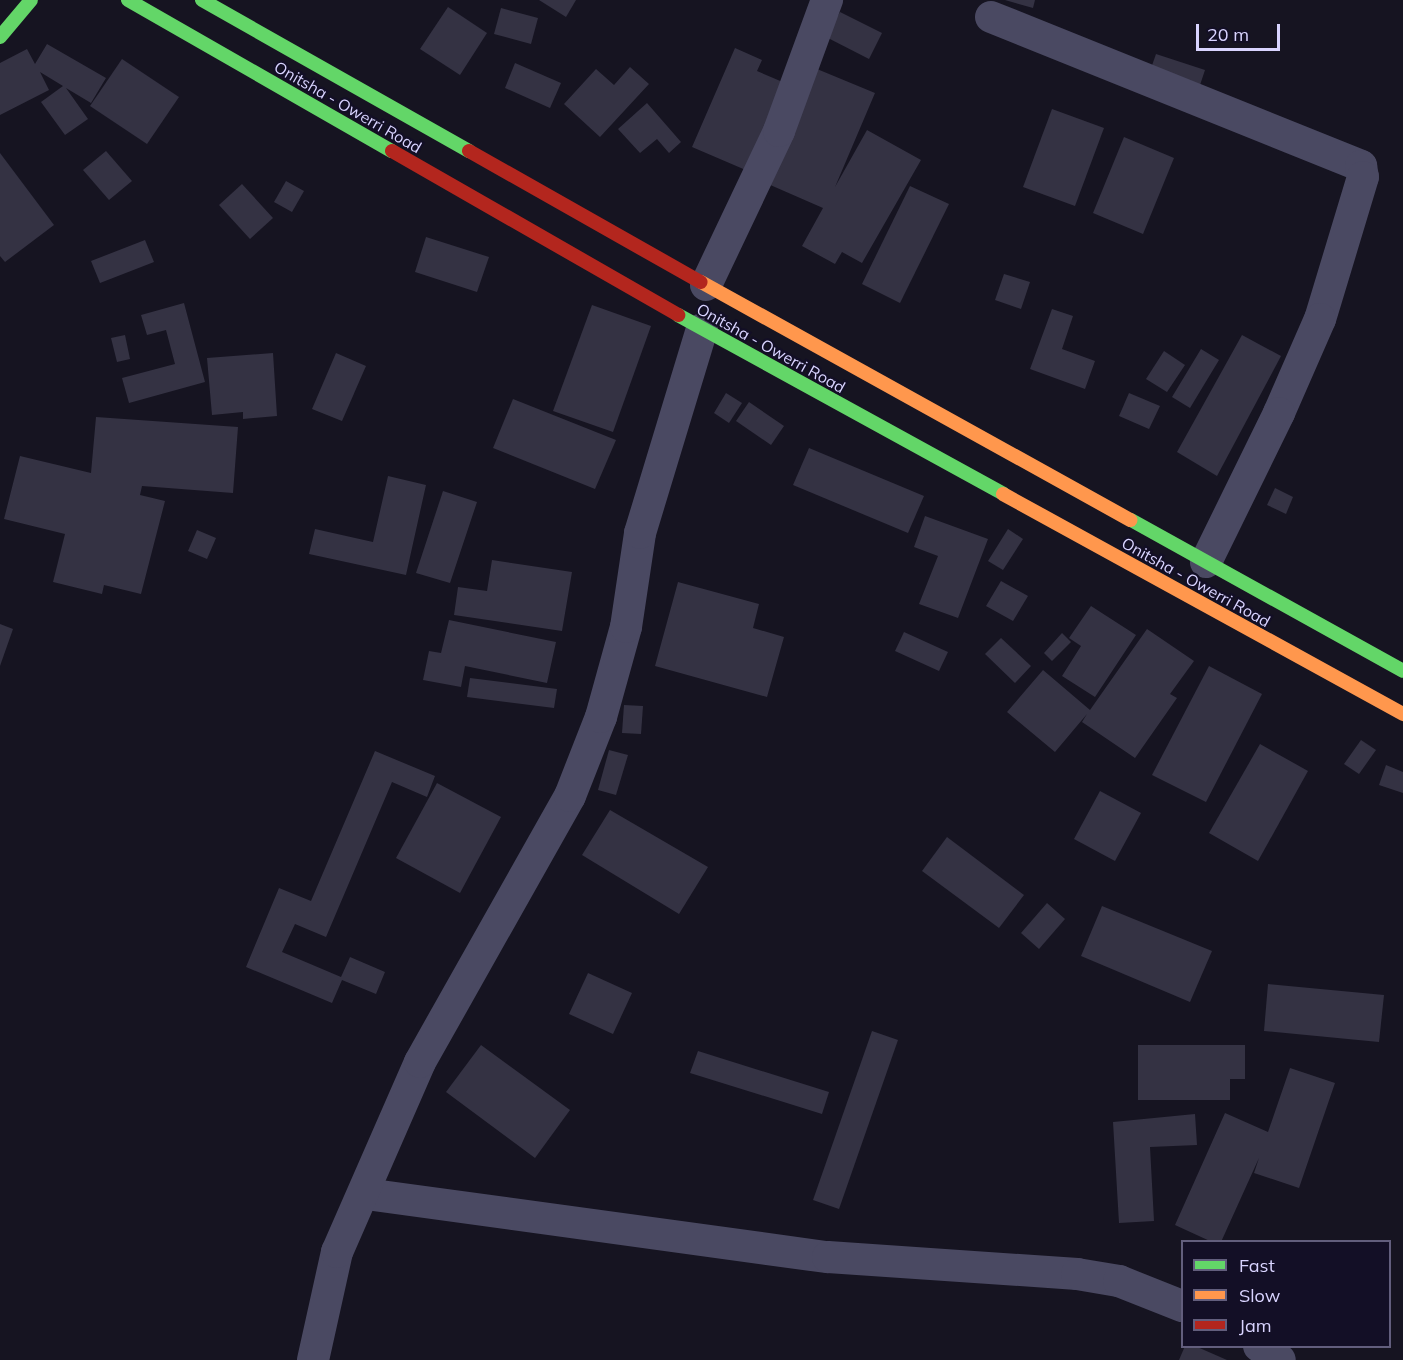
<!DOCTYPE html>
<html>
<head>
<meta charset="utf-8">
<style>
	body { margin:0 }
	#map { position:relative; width:1403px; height:1360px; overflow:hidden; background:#161421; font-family:Mulish,sans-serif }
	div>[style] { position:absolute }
	.building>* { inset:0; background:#343243 }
	.street>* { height:32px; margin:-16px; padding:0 16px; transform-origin:16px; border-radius:16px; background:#4a4962 }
	.fast>* { height:14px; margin:-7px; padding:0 7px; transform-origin:7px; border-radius:7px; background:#63d668 }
	.slow>* { height:14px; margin:-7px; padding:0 7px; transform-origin:7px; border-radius:7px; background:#ff974d }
	.jam>* { height:14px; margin:-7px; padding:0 7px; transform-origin:7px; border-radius:7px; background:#b3261e }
	span { translate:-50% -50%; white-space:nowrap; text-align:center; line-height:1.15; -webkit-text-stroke:4.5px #130f26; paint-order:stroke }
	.street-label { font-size:16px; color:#d9d4ff }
	.legend { position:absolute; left:1181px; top:1240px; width:210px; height:108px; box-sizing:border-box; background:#130f26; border:2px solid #625e7d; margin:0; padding:8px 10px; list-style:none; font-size:18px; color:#d9d4ff }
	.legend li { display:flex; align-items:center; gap:12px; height:30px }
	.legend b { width:30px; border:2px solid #625e7d }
	.scale { position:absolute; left:1196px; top:24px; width:84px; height:27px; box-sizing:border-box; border:3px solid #d9d4ff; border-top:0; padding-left:8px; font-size:18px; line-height:21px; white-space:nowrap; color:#d9d4ff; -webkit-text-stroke:4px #130f26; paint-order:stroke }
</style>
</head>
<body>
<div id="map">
	<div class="building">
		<div style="clip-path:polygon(539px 0,576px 0,566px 17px)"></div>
		<div style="clip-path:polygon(1005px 0,1035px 0,1033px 8px)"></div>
		<div style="clip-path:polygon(448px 7px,487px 33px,460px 75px,420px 49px)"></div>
		<div style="clip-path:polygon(501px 8px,538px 18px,531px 44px,494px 34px)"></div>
		<div style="clip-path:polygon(840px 12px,882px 33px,869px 59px,826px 37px)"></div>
		<div style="clip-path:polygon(47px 44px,106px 78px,91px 103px,66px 88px,88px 119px,65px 135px,41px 102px,63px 86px,40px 72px,49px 90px,0 115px,0 63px,27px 49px,35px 64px)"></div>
		<div style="clip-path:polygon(735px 48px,762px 60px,757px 71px,785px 83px,748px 171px,692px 147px)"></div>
		<div style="clip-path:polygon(1156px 54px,1205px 70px,1198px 91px,1149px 74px)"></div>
		<div style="clip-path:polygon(122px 59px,179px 97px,147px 144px,90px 106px)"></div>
		<div style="clip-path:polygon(515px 63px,561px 83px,550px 108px,505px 88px)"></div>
		<div style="clip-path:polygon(630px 67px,649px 84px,600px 137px,564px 104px,596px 69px,614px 85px)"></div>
		<div style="clip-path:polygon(817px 69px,875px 93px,835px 187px,867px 130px,921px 160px,862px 263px,842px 252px,835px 264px,802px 246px,823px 208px,768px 184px)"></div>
		<div style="clip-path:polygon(647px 103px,681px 142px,669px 153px,657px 139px,640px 153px,618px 129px)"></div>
		<div style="clip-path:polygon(1052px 109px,1104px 128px,1075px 206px,1023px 187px)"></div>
		<div style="clip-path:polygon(1124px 137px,1174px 158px,1143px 234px,1093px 213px)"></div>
		<div style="clip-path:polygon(106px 151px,132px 181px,109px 200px,83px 170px)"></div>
		<div style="clip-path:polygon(0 153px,54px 225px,5px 262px,0 256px)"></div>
		<div style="clip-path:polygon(286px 181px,304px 191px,292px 212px,274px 202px)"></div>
		<div style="clip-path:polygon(242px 184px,273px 218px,250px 239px,219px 205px)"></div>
		<div style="clip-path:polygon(910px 186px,949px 204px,900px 303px,862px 284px)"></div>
		<div style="clip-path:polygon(426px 237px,489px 257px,477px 292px,415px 272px)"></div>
		<div style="clip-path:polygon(145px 240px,154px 262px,100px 283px,91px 261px)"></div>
		<div style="clip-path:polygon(1004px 274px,1030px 282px,1021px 309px,995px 300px)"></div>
		<div style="clip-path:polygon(184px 303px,205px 382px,129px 403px,122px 378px,175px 364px,166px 330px,147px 335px,141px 315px)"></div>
		<div style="clip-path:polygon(592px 305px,651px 326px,613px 432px,553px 411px)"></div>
		<div style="clip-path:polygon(1052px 309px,1073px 316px,1062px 349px,1095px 361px,1085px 389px,1030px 369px)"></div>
		<div style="clip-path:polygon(125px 335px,130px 359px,117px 362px,111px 338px)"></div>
		<div style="clip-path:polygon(1242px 335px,1281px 356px,1217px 476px,1177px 452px)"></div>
		<div style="clip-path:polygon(1201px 349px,1219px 360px,1190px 408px,1172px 397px)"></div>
		<div style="clip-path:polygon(1164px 351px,1185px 365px,1167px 392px,1146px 379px)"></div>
		<div style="clip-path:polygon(273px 353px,277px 416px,243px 419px,243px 412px,212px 415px,207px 358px)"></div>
		<div style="clip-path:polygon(336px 353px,366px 366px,342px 421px,312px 409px)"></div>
		<div style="clip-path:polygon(726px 393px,742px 403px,729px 423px,714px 413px)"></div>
		<div style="clip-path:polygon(1129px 393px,1160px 406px,1149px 429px,1119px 416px)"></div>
		<div style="clip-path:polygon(513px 399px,616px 440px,595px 489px,493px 448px)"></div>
		<div style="clip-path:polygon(749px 402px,784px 426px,771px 445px,736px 421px)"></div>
		<div style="clip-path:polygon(96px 417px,238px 427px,233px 493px,142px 486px,140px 495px,165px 501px,141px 594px,104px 585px,102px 594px,53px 582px,65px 534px,4px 519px,20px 456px,91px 473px)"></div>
		<div style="clip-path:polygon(809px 448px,924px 496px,908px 533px,793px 485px)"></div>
		<div style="clip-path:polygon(388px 476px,426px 485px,406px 575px,309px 554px,315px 529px,373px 542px)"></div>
		<div style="clip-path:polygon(1275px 488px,1293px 497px,1286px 514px,1267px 505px)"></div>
		<div style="clip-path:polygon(443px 491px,477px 502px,450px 583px,416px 573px)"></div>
		<div style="clip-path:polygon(925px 516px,988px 539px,958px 618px,919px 604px,938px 556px,914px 547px)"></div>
		<div style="clip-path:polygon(1008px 529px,1023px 539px,1003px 570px,988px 561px)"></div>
		<div style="clip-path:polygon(197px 530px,216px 538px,207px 559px,188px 551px)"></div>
		<div style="clip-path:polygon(492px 560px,572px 572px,562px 631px,454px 615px,458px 587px,487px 591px)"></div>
		<div style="clip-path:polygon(1001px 581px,1028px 596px,1013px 621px,986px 606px)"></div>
		<div style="clip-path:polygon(678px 582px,759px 604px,753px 628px,784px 637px,767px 697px,655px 666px)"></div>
		<div style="clip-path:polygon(1091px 606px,1136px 635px,1095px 697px,1062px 676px,1081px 646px,1069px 638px)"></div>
		<div style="clip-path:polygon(449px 620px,556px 642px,547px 683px,465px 666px,461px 687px,423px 680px,429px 651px,441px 653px)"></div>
		<div style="clip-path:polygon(0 624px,13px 629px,0 666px)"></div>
		<div style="clip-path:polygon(1147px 629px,1194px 661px,1170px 694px,1177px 698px,1135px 758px,1082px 722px,1087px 714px,1055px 752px,1007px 712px,1043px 670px,1090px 710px)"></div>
		<div style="clip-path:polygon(904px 632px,948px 652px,939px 671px,895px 651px)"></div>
		<div style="clip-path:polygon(1062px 633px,1071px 642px,1052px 661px,1044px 653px)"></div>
		<div style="clip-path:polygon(1001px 638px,1031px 666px,1015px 683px,985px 654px)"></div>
		<div style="clip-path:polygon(1209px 666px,1262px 694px,1206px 802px,1152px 775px)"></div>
		<div style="clip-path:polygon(470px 678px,557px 689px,554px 708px,467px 697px)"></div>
		<div style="clip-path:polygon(624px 705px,643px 706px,641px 734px,622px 733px)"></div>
		<div style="clip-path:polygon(1361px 740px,1376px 750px,1359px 774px,1344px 764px)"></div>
		<div style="clip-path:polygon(1260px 744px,1308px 771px,1258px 861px,1209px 833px)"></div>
		<div style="clip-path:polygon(609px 750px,628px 755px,616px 795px,598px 790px)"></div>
		<div style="clip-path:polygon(375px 751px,435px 776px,427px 797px,392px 782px,326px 937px,295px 924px,282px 952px,341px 977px,350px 957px,385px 972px,376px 994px,342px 980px,332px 1003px,246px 967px,279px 888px,311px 901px)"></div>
		<div style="clip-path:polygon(1386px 765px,1403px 772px,1403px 793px,1379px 785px)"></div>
		<div style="clip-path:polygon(437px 783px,501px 817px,460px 893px,396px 858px)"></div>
		<div style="clip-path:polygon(1100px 791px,1141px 813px,1115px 861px,1074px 839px)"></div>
		<div style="clip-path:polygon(610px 810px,708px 867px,679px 914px,582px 855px)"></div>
		<div style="clip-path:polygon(947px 837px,1024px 895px,999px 928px,922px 871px)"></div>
		<div style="clip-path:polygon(1047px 903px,1065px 919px,1039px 949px,1021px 933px)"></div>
		<div style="clip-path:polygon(1102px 906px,1212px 951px,1190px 1002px,1081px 956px)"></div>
		<div style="clip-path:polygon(588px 973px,632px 993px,613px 1034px,569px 1014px)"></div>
		<div style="clip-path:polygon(1268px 984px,1384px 995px,1379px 1042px,1264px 1031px)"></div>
		<div style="clip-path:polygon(872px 1031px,898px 1040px,839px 1209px,813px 1200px)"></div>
		<div style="clip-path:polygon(481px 1045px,570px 1110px,535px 1158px,446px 1092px)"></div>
		<div style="clip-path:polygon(1138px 1045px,1245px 1045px,1245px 1079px,1230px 1079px,1230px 1100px,1138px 1100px)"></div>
		<div style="clip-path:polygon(698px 1051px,829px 1092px,822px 1114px,690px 1073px)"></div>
		<div style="clip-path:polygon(1290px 1068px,1335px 1083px,1299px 1188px,1254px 1173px,1259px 1158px,1221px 1242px,1212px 1242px,1175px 1225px,1225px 1113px,1268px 1132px)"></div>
		<div style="clip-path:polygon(1195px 1114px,1197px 1145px,1150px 1147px,1154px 1221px,1119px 1223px,1113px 1122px)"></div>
		<div style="clip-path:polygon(1185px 1346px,1195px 1346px,1227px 1360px,1179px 1360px)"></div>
	</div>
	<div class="street">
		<div style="left:991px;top:17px;width:399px;rotate:21.9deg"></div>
		<div style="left:1361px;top:166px;width:11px;rotate:80deg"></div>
		<div style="left:1363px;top:177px;width:148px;rotate:106.8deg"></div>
		<div style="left:1320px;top:319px;width:103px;rotate:113.6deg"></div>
		<div style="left:1279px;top:413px;width:166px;rotate:116.1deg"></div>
		<div style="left:706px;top:285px;width:170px;rotate:-64.6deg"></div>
		<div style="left:779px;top:131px;width:140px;rotate:-69.9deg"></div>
		<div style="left:366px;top:1194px;width:466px;rotate:7.8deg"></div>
		<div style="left:828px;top:1257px;width:250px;rotate:3.9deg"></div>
		<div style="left:1077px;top:1274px;width:43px;rotate:9.5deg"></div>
		<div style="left:1119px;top:1281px;width:68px;rotate:21.6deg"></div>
		<div style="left:1259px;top:1346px;width:25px;rotate:34deg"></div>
		<div style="left:313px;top:1360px;width:111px;rotate:-77.5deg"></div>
		<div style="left:337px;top:1252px;width:207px;rotate:-66.4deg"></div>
		<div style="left:420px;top:1062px;width:305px;rotate:-60.6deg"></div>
		<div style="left:570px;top:796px;width:85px;rotate:-68.6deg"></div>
		<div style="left:601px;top:717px;width:93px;rotate:-74.5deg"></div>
		<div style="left:626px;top:627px;width:95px;rotate:-81.5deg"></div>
		<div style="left:640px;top:533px;width:213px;rotate:-73.1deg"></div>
	</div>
	<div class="fast">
		<div style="left:128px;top:0;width:304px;rotate:29.8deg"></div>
		<div style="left:202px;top:0;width:307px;rotate:29.5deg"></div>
		<div style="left:0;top:37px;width:48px;rotate:-50deg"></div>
		<div style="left:678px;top:315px;width:371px;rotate:28.8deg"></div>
		<div style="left:1131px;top:520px;width:311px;rotate:29deg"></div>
	</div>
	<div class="slow">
		<div style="left:701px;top:282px;width:491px;rotate:29deg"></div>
		<div style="left:1003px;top:494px;width:457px;rotate:28.8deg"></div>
	</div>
	<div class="jam">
		<div style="left:392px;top:151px;width:330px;rotate:29.8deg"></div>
		<div style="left:469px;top:151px;width:266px;rotate:29.5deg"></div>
	</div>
	<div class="street-label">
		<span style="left:348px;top:107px;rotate:30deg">Onitsha - Owerri Road</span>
		<span style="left:771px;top:348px;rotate:29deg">Onitsha - Owerri Road</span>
		<span style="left:1196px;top:582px;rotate:29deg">Onitsha - Owerri Road</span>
	</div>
	<ul class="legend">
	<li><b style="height:8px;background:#63d668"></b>Fast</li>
	<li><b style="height:8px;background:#ff974d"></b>Slow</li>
	<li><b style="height:8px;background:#b3261e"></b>Jam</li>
	</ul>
	<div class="scale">20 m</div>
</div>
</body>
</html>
